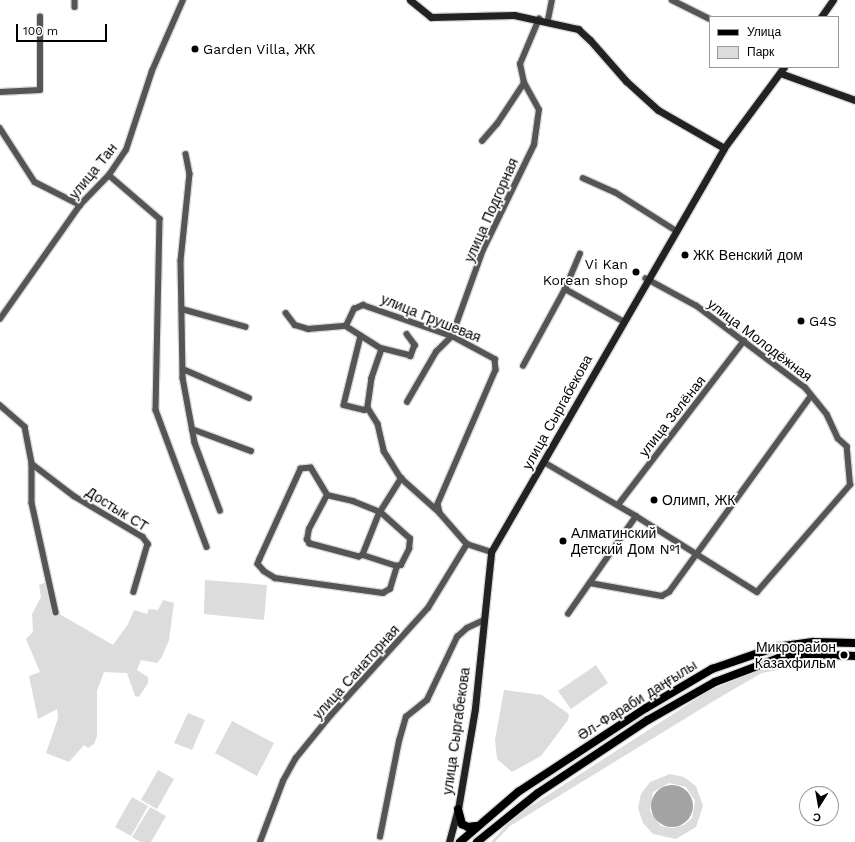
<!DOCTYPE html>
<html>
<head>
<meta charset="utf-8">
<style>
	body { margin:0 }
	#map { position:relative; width:855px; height:842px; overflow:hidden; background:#fff; font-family:"Work Sans",sans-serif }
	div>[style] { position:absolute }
	.green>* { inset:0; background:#dcdcdc }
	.water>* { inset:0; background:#a3a3a3 }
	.round { border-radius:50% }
	.roads { filter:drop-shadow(1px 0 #dbdbdb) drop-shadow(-1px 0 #dbdbdb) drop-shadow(0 1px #dbdbdb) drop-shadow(0 -1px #dbdbdb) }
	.street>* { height:5.5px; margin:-2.75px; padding:0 2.75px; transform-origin:2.75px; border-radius:2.75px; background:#555 }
	.secondary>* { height:7px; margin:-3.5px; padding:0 3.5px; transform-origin:3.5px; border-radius:3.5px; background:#222 }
	.primary>* { height:8px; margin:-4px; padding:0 4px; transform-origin:4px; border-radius:4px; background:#000 }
	.dots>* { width:11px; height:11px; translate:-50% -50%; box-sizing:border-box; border:2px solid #fff; border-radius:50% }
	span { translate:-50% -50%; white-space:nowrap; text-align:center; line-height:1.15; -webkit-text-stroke:3.5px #fff; paint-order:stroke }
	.poi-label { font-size:14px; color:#000 }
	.left { translate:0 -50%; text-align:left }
	.right { translate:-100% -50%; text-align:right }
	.street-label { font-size:14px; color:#000 }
	.legend { position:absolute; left:709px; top:16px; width:130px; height:52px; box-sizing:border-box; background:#fff; border:1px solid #999; margin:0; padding:5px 7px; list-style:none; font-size:12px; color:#000 }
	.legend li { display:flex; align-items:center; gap:8px; height:20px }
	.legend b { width:20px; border:1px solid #999 }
	.north { position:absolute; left:799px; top:786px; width:40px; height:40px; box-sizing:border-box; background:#fff; border:1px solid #999; border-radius:50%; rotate:191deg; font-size:11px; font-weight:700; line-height:16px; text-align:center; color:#000 }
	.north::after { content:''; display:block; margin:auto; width:14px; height:18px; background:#000; clip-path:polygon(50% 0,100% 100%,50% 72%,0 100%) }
	.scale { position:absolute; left:16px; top:24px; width:91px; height:18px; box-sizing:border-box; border:2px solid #000; border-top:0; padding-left:5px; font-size:12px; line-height:14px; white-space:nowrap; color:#000; -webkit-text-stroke:3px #fff; paint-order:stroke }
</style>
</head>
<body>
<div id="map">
	<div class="green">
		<div style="clip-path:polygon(205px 580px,267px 585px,264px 620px,204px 614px)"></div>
		<div style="clip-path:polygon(49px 581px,56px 612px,113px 645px,128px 624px,134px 610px,147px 614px,149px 609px,158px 610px,163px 600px,174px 603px,169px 640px,162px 657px,157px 663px,141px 660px,137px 670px,148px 677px,148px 683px,139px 697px,135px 696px,127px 673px,104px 672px,97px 691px,97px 736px,94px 744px,88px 748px,84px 745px,69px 762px,46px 753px,58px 718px,57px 709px,38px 719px,29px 676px,40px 672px,26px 639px,33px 632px,32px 614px,41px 597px,39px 585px)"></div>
		<div style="clip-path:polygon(812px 644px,855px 645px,855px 648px,813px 647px,755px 658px,707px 677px,620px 730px,515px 800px,465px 842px,514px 798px,619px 727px,705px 675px,754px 655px)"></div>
		<div style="clip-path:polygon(813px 658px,809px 664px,762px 673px,722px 696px,510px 826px,495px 842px,491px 842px,514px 817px,707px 692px,765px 667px)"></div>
		<div style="clip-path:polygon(596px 665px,608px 683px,571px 709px,558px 691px)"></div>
		<div style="clip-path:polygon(504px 690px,542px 695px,569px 714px,568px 720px,541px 756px,512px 772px,497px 759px,495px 740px)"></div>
		<div style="clip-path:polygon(188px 713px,205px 720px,192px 750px,174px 743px)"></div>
		<div style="clip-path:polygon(232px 721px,274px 743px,257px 776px,215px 753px)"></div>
		<div style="clip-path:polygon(158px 770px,174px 779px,157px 809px,141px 800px)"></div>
		<div style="clip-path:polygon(evenodd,670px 774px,684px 777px,696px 786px,703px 806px,696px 827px,676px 839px,653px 834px,643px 823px,638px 808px,641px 794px,650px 782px,670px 774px,669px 783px,686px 787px,695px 801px,692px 818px,684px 825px,673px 828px,661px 826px,650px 811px,653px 792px,669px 783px)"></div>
		<div style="clip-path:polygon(132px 797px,148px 806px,131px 836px,115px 827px)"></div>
		<div style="clip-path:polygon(150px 807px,166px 816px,151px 842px,141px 842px,132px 837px)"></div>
	</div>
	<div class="water">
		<div class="round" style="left:651px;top:785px;width:42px;height:42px"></div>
	</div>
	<div class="roads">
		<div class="street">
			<div style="left:75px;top:0;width:7px;rotate:90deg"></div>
			<div style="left:672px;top:0;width:42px;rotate:26.6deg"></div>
			<div style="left:548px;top:20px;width:20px;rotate:-79deg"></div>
			<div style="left:0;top:92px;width:40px;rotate:-2.9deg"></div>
			<div style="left:40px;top:90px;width:73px;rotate:-90deg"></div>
			<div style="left:0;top:128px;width:64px;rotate:57.1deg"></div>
			<div style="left:35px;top:182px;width:51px;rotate:27.1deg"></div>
			<div style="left:482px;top:141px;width:23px;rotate:-49deg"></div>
			<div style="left:497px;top:124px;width:49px;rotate:-56.6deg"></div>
			<div style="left:186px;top:154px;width:20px;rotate:79deg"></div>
			<div style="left:190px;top:174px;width:87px;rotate:95.9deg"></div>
			<div style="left:181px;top:261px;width:117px;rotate:89deg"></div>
			<div style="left:183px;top:378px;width:66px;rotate:79.5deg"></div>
			<div style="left:195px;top:443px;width:72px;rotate:69.5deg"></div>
			<div style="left:109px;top:175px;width:67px;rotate:40.8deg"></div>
			<div style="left:160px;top:219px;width:191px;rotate:91.2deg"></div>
			<div style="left:156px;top:410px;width:146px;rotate:69.6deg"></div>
			<div style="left:583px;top:178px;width:35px;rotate:24deg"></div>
			<div style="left:615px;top:192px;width:71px;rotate:32.3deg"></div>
			<div style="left:565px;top:289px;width:66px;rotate:28.9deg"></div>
			<div style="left:182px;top:309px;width:66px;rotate:15.7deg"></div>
			<div style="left:286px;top:313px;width:15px;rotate:53deg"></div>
			<div style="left:295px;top:325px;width:14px;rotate:17deg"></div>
			<div style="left:308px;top:329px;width:38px;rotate:-5deg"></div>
			<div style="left:346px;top:326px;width:19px;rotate:-65deg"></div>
			<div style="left:354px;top:309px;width:10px;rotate:-24deg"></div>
			<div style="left:363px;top:305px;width:94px;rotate:19.2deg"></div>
			<div style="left:452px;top:336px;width:49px;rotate:28.1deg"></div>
			<div style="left:495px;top:359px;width:11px;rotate:85deg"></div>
			<div style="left:496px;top:370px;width:146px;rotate:113.4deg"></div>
			<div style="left:438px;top:504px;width:9px;rotate:77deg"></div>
			<div style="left:440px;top:513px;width:41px;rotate:48.9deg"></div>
			<div style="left:0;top:319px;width:139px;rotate:-54.9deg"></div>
			<div style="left:80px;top:205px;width:42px;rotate:-46deg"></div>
			<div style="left:109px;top:175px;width:30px;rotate:-56deg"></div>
			<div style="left:126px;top:150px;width:83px;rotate:-71.8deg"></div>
			<div style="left:152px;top:71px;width:77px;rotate:-66.4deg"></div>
			<div style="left:346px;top:326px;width:43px;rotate:32.6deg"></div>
			<div style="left:407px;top:334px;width:14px;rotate:54deg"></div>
			<div style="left:415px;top:345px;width:12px;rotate:110deg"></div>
			<div style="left:411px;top:356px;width:30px;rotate:-166deg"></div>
			<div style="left:382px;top:349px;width:31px;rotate:109deg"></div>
			<div style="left:372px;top:378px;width:30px;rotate:98deg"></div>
			<div style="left:368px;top:408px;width:19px;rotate:58deg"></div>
			<div style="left:378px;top:424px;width:28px;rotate:77deg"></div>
			<div style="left:384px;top:451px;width:32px;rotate:58deg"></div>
			<div style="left:401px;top:478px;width:51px;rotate:41.8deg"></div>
			<div style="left:361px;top:336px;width:71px;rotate:103.8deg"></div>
			<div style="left:344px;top:405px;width:21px;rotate:14deg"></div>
			<div style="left:364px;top:410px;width:4px;rotate:-27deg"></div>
			<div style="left:523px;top:366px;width:88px;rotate:-61.4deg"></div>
			<div style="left:565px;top:289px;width:38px;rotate:-67deg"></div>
			<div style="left:183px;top:369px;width:72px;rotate:23.7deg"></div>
			<div style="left:407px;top:402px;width:58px;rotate:-59.9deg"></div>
			<div style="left:436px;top:352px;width:23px;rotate:-45deg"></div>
			<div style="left:452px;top:336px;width:91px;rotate:-70.2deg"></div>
			<div style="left:483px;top:250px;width:117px;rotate:-64.1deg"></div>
			<div style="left:534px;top:145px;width:35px;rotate:-82deg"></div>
			<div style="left:539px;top:110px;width:31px;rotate:-119deg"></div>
			<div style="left:524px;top:83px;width:19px;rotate:-102deg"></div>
			<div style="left:520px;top:64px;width:49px;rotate:-67.1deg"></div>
			<div style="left:0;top:405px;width:33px;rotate:41deg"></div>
			<div style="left:25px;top:427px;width:38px;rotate:79deg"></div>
			<div style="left:32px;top:464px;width:39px;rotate:90deg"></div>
			<div style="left:32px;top:503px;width:112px;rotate:77.6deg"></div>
			<div style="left:192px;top:429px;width:63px;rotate:20.4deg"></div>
			<div style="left:544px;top:462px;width:107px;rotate:30.4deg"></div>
			<div style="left:636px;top:516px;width:143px;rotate:32.1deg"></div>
			<div style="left:757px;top:592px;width:142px;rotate:-49deg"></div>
			<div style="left:850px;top:485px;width:38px;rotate:-95deg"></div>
			<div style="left:847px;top:447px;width:12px;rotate:-138deg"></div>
			<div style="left:838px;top:439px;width:26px;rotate:-115deg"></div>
			<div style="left:827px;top:415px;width:35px;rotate:-129deg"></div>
			<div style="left:805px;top:388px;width:136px;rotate:-143deg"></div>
			<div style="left:696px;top:306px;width:57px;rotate:-151.6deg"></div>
			<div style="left:32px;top:464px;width:53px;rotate:37.3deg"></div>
			<div style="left:74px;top:496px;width:80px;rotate:30.7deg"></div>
			<div style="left:143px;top:537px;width:9px;rotate:54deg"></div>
			<div style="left:148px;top:544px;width:50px;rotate:106.3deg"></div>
			<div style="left:327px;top:495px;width:31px;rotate:-121deg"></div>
			<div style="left:311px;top:468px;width:10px;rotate:174deg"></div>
			<div style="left:301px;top:469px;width:99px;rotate:114.5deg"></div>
			<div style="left:260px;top:559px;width:5px;rotate:112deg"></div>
			<div style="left:258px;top:564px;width:9px;rotate:49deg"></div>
			<div style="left:264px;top:571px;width:13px;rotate:32deg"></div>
			<div style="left:275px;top:578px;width:109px;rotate:7.9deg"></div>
			<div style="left:383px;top:593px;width:8px;rotate:-30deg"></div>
			<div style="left:390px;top:589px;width:24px;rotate:-73deg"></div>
			<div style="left:327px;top:495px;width:27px;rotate:13deg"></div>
			<div style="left:353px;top:501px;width:29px;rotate:22deg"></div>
			<div style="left:380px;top:512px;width:46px;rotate:111.6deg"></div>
			<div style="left:363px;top:555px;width:4px;rotate:153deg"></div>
			<div style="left:359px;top:557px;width:51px;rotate:-165.1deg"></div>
			<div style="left:310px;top:544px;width:5px;rotate:-127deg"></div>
			<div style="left:307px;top:540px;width:11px;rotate:-80deg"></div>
			<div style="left:309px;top:529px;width:38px;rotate:-62deg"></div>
			<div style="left:618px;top:505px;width:207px;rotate:-52.5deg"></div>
			<div style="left:363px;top:555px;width:36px;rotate:18deg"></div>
			<div style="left:397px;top:566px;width:4px;rotate:-14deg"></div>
			<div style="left:401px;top:565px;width:18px;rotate:-63deg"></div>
			<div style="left:409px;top:549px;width:10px;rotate:-84deg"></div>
			<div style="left:410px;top:539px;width:40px;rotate:-138deg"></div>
			<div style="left:380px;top:512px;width:40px;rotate:-58deg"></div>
			<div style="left:590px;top:583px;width:73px;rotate:10.2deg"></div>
			<div style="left:662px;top:596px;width:8px;rotate:-30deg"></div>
			<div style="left:669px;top:592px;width:242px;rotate:-54.1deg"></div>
			<div style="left:568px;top:614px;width:119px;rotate:-55.2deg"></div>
			<div style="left:380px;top:837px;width:98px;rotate:-78.8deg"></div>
			<div style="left:399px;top:741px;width:25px;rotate:-74deg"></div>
			<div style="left:406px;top:717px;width:27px;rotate:-39deg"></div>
			<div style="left:427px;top:700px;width:70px;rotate:-64.5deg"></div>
			<div style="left:457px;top:637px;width:13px;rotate:-42deg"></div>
			<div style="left:467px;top:628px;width:19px;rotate:-25deg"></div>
			<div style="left:260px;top:842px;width:65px;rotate:-69.3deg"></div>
			<div style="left:283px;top:781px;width:26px;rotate:-61deg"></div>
			<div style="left:296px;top:758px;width:55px;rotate:-50.9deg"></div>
			<div style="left:331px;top:715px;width:144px;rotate:-47.8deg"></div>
			<div style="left:428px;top:608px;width:75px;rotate:-58.6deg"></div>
			<div style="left:467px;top:544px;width:25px;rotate:18deg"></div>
		</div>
		<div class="secondary">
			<div style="left:410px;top:0;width:27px;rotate:39deg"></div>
			<div style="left:431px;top:17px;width:83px;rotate:-1.4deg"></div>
			<div style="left:514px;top:15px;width:66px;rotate:12.3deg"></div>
			<div style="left:578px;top:29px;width:16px;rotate:43deg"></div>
			<div style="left:590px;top:40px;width:55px;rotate:48.7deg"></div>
			<div style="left:626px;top:81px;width:43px;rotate:42.2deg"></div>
			<div style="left:658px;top:110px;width:76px;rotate:29.9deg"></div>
			<div style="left:821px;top:17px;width:21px;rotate:-55deg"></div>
			<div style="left:780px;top:73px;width:80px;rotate:19.8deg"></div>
			<div style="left:449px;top:842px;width:34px;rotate:-75deg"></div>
			<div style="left:458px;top:809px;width:102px;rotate:-80.4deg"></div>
			<div style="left:475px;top:708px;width:157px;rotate:-84.1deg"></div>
			<div style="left:491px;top:552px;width:466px;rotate:-60deg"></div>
			<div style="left:724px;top:148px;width:101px;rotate:-53.5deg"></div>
		</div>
		<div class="primary">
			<div style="left:458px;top:809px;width:16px;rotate:75deg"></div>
			<div style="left:462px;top:824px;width:7px;rotate:27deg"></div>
			<div style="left:468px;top:827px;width:8px;rotate:-7deg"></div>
			<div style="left:460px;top:842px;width:77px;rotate:-40.8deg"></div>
			<div style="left:518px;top:792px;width:153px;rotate:-33.3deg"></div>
			<div style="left:646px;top:708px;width:77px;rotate:-30.6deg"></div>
			<div style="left:712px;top:669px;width:68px;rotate:-19deg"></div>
			<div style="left:776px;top:647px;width:37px;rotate:-8deg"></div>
			<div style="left:813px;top:642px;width:42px;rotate:1.4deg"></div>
			<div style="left:477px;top:842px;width:78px;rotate:-38.8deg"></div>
			<div style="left:538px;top:793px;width:132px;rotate:-33.6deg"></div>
			<div style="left:648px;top:720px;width:77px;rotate:-29.6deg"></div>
			<div style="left:715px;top:682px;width:68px;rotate:-20.6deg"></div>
			<div style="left:779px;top:658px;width:30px;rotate:-8deg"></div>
			<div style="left:809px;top:654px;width:46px;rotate:2.5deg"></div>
		</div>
	</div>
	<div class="dots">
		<div style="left:195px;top:49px;background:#000"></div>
		<div style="left:685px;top:255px;background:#000"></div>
		<div style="left:636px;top:272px;background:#000"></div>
		<div style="left:801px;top:321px;background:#000"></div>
		<div style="left:654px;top:500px;background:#000"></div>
		<div style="left:563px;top:541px;background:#000"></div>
		<div style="left:844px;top:655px;background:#000"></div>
	</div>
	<div class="poi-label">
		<span class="left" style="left:203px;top:49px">Garden Villa, ЖК</span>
		<span class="left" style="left:693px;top:255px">ЖК Венский дом</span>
		<span class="right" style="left:628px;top:272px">Vi Kan<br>Korean shop</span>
		<span class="left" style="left:809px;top:321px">G4S</span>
		<span class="left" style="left:662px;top:500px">Олимп, ЖК</span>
		<span class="left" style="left:571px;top:541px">Алматинский<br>Детский Дом №1</span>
		<span class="right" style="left:836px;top:655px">Микрорайон<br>Казахфильм</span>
	</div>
	<div class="street-label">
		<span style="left:93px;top:171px;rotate:-51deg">улица Тан</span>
		<span style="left:491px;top:210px;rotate:-66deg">улица Подгорная</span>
		<span style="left:431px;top:318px;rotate:22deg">улица Грушевая</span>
		<span style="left:760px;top:340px;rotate:37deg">улица Молодёжная</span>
		<span style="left:557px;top:412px;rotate:-61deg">улица Сыргабекова</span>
		<span style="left:672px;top:416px;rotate:-52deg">улица Зелёная</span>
		<span style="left:117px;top:509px;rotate:32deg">Достык СТ</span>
		<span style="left:356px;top:672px;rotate:-48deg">улица Санаторная</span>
		<span style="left:637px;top:700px;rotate:-32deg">Әл-Фараби даңғылы</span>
		<span style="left:456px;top:731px;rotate:-82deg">улица Сыргабекова</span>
	</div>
	<ul class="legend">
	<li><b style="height:5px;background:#000"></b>Улица</li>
	<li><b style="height:11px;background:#dcdcdc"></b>Парк</li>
	</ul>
	<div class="north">С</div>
	<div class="scale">100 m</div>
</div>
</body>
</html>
